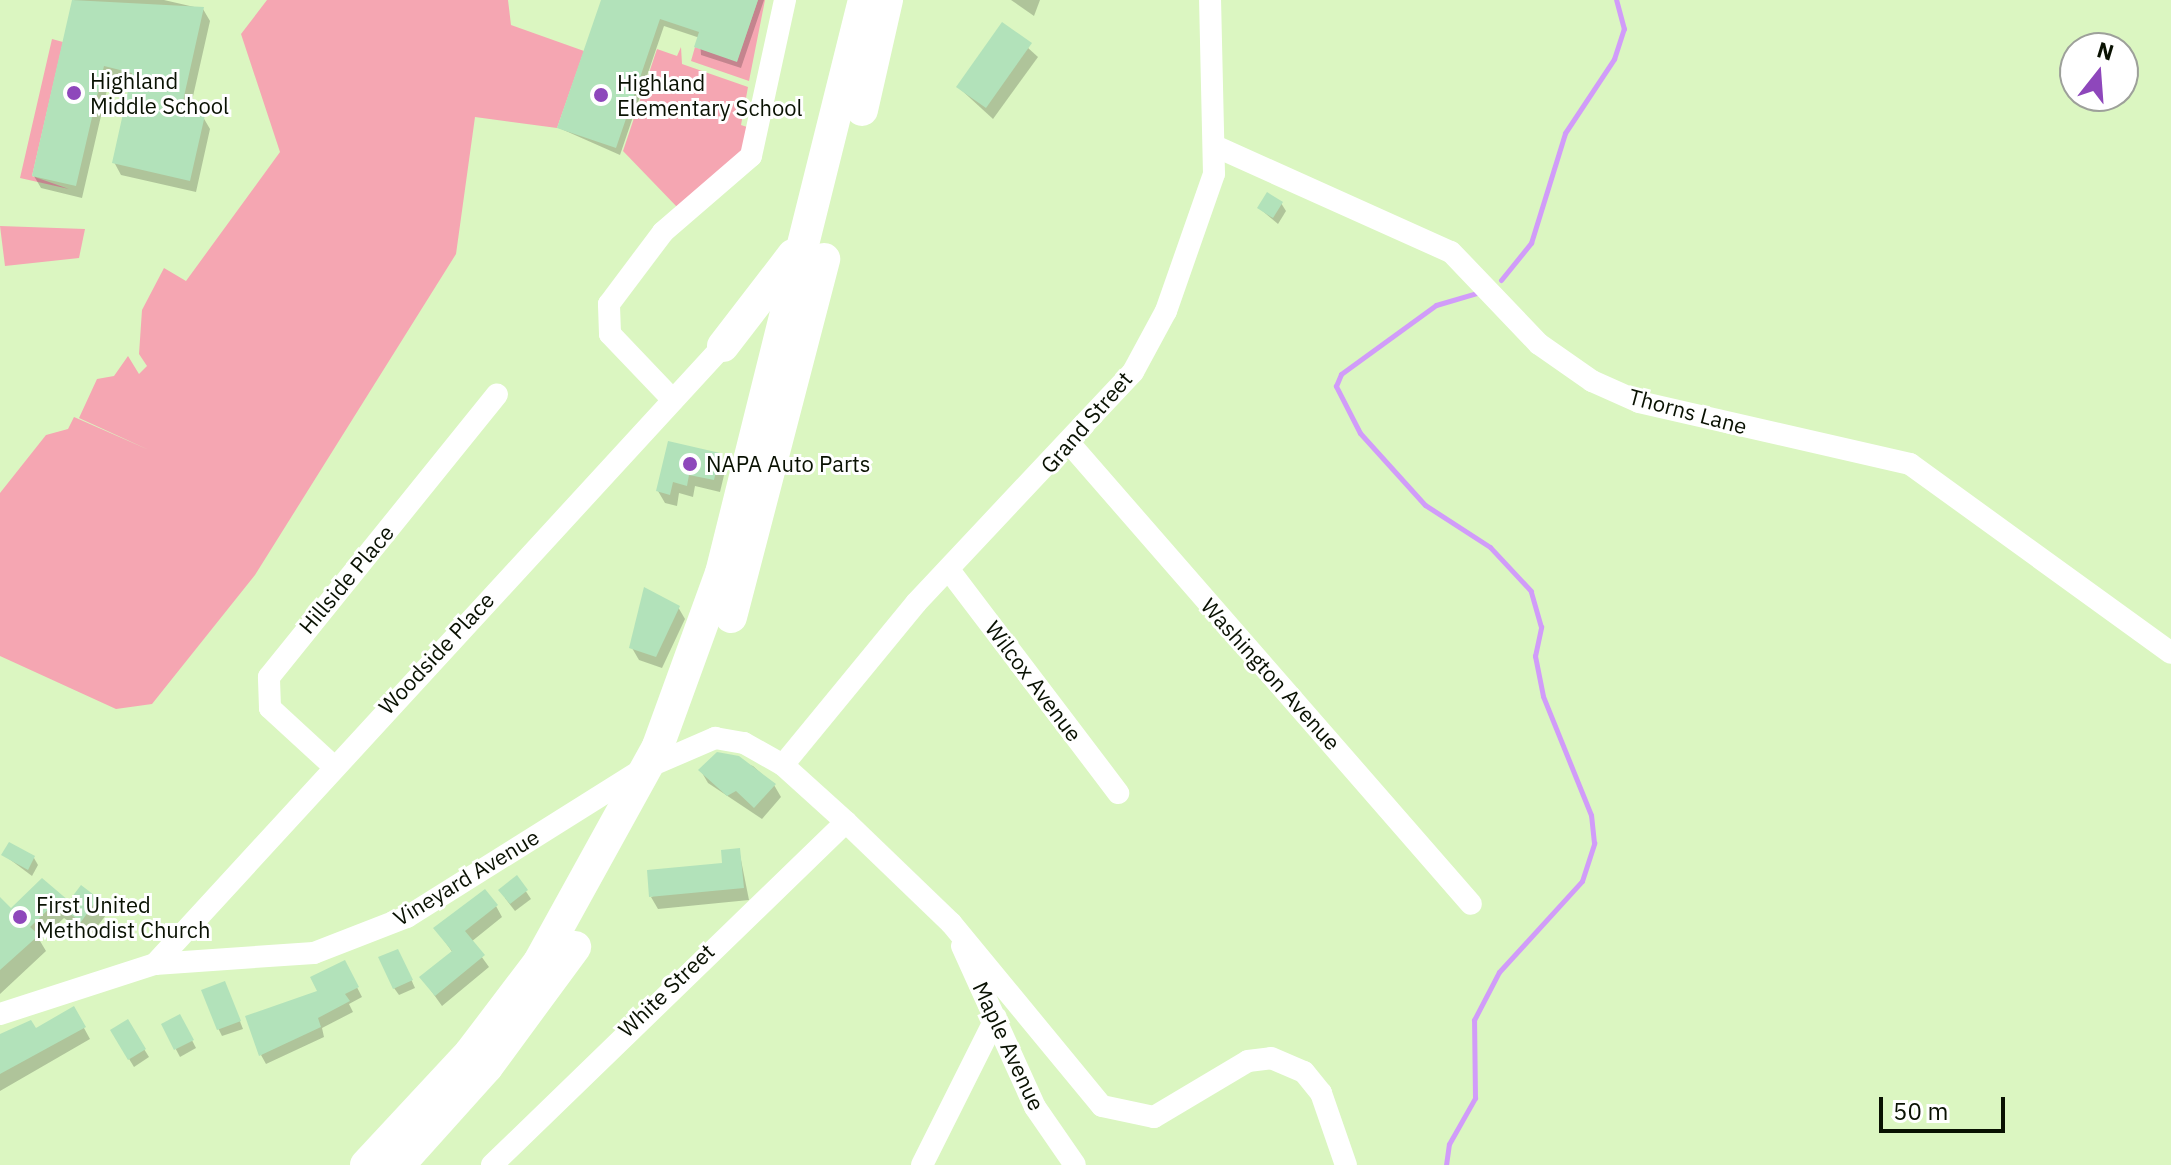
<!DOCTYPE html>
<html>
<head>
<meta charset="utf-8">
<style>
	body { margin:0 }
	#map { position:relative; width:2171px; height:1165px; overflow:hidden; background:#dbf6c1; font-family:"IBM Plex Sans",sans-serif }
	div>[style] { position:absolute }
	.green>* { inset:0; background:#f5a6b2 }
	.shadow>* { inset:0; background:#0003 }
	.stream>* { height:5px; margin:-2.5px; padding:0 2.5px; transform-origin:2.5px; border-radius:2.5px; background:#d19cf9 }
	.building>* { inset:0; background:#b2e2ba }
	.minor>* { height:22px; margin:-11px; padding:0 11px; transform-origin:11px; border-radius:11px; background:#fff }
	.highway>* { height:32px; margin:-16px; padding:0 16px; transform-origin:16px; border-radius:16px; background:#fff }
	.dots>* { width:22px; height:22px; translate:-50% -50%; box-sizing:border-box; border:4px solid #fff; border-radius:50% }
	span { translate:-50% -50%; white-space:nowrap; text-align:center; line-height:1.15; -webkit-text-stroke:6px #fff; paint-order:stroke }
	.poi-label { font-size:22px; color:#091102 }
	.left { translate:0 -50%; text-align:left }
	.street-label { font-size:22px; color:#091102 }
	.north { position:absolute; left:2059px; top:32px; width:80px; height:80px; box-sizing:border-box; background:#fff; border:2px solid #9da09a; border-radius:50%; rotate:17deg; font-size:22px; font-weight:700; line-height:32px; text-align:center; color:#091102 }
	.north::after { content:''; display:block; margin:auto; width:28px; height:36px; background:#8e47bb; clip-path:polygon(50% 0,100% 100%,50% 72%,0 100%) }
	.scale { position:absolute; left:1879px; top:1097px; width:126px; height:36px; box-sizing:border-box; border:4px solid #091102; border-top:0; padding-left:10px; font-size:24px; line-height:28px; white-space:nowrap; color:#091102; -webkit-text-stroke:6px #fff; paint-order:stroke }
</style>
</head>
<body>
<div id="map">
	<div class="green">
		<div style="clip-path:polygon(267px 0,508px 0,511px 25px,584px 51px,557px 128px,475px 117px,456px 254px,255px 575px,152px 704px,116px 709px,0 656px,0 493px,46px 435px,68px 429px,74px 417px,149px 450px,79px 418px,97px 379px,114px 376px,128px 356px,139px 374px,147px 366px,139px 354px,142px 310px,164px 268px,186px 281px,280px 152px,241px 34px)"></div>
		<div style="clip-path:polygon(758px 0,765px 0,749px 81px,691px 61px,695px 47px,737px 61px)"></div>
		<div style="clip-path:polygon(52px 39px,63px 42px,32px 176px,69px 189px,20px 178px)"></div>
		<div style="clip-path:polygon(681px 47px,682px 64px,748px 87px,741px 125px,750px 128px,742px 151px,678px 208px,623px 151px,657px 49px,677px 56px)"></div>
		<div style="clip-path:polygon(0 226px,85px 229px,79px 258px,5px 266px)"></div>
	</div>
	<div class="shadow">
		<div style="clip-path:polygon(74px 0,164px 0,203px 9px,210px 21px,189px 114px,203px 117px,210px 129px,196px 192px,121px 175px,114px 162px,132px 83px,110px 77px,82px 198px,41px 188px,34px 176px)"></div>
		<div style="clip-path:polygon(603px 0,764px 0,741px 68px,701px 55px,700px 38px,664px 26px,620px 155px,559px 128px)"></div>
		<div style="clip-path:polygon(1011px 0,1040px 0,1034px 16px)"></div>
		<div style="clip-path:polygon(1003px 25px,1038px 57px,993px 119px,958px 87px)"></div>
		<div style="clip-path:polygon(1281px 203px,1286px 211px,1278px 224px,1259px 208px)"></div>
		<div style="clip-path:polygon(669px 443px,719px 455px,726px 467px,720px 492px,695px 486px,693px 497px,679px 493px,677px 506px,665px 503px,658px 491px)"></div>
		<div style="clip-path:polygon(678px 607px,685px 619px,662px 668px,639px 660px,632px 648px)"></div>
		<div style="clip-path:polygon(717px 755px,753px 766px,774px 785px,781px 797px,762px 819px,708px 783px,701px 771px)"></div>
		<div style="clip-path:polygon(739px 850px,749px 900px,658px 909px,651px 897px,725px 865px)"></div>
		<div style="clip-path:polygon(4px 855px,34px 858px,38px 865px,32px 876px)"></div>
		<div style="clip-path:polygon(517px 878px,531px 899px,515px 911px,505px 898px)"></div>
		<div style="clip-path:polygon(42px 881px,70px 904px,81px 888px,106px 915px,90px 936px,64px 918px,40px 941px,46px 951px,0 994px,0 909px,11px 911px)"></div>
		<div style="clip-path:polygon(496px 906px,502px 917px,471px 942px,489px 967px,442px 1006px,422px 978px,453px 953px,436px 929px)"></div>
		<div style="clip-path:polygon(402px 959px,415px 988px,399px 995px,394px 988px)"></div>
		<div style="clip-path:polygon(344px 962px,362px 997px,349px 1004px,353px 1012px,322px 1028px,324px 1037px,266px 1064px,261px 1055px)"></div>
		<div style="clip-path:polygon(228px 991px,243px 1029px,222px 1036px,218px 1028px)"></div>
		<div style="clip-path:polygon(73px 1008px,90px 1039px,0 1091px,0 1036px,35px 1030px)"></div>
		<div style="clip-path:polygon(180px 1017px,196px 1048px,180px 1057px,163px 1025px)"></div>
		<div style="clip-path:polygon(127px 1022px,149px 1057px,134px 1067px,112px 1031px)"></div>
	</div>
	<div class="stream">
		<div style="left:1501px;top:280px;width:48px;rotate:-51deg"></div>
		<div style="left:1531px;top:243px;width:115px;rotate:-72.8deg"></div>
		<div style="left:1565px;top:133px;width:89px;rotate:-56.5deg"></div>
		<div style="left:1614px;top:59px;width:32px;rotate:-72deg"></div>
		<div style="left:1624px;top:29px;width:30px;rotate:-105deg"></div>
		<div style="left:1446px;top:1165px;width:21px;rotate:-82deg"></div>
		<div style="left:1449px;top:1144px;width:53px;rotate:-60.5deg"></div>
		<div style="left:1475px;top:1098px;width:78px;rotate:-90.7deg"></div>
		<div style="left:1474px;top:1020px;width:54px;rotate:-62.5deg"></div>
		<div style="left:1499px;top:972px;width:123px;rotate:-47.6deg"></div>
		<div style="left:1582px;top:881px;width:40px;rotate:-72deg"></div>
		<div style="left:1594px;top:843px;width:28px;rotate:-96deg"></div>
		<div style="left:1591px;top:815px;width:128px;rotate:-112deg"></div>
		<div style="left:1543px;top:696px;width:41px;rotate:-101.3deg"></div>
		<div style="left:1535px;top:656px;width:30px;rotate:-78deg"></div>
		<div style="left:1541px;top:627px;width:37px;rotate:-106deg"></div>
		<div style="left:1531px;top:591px;width:60px;rotate:-133deg"></div>
		<div style="left:1490px;top:547px;width:77px;rotate:-147.1deg"></div>
		<div style="left:1425px;top:505px;width:97px;rotate:-132.1deg"></div>
		<div style="left:1360px;top:433px;width:53px;rotate:-117.1deg"></div>
		<div style="left:1336px;top:386px;width:13px;rotate:-67deg"></div>
		<div style="left:1341px;top:374px;width:117px;rotate:-36deg"></div>
		<div style="left:1436px;top:305px;width:43px;rotate:-16.3deg"></div>
	</div>
	<div class="building">
		<div style="clip-path:polygon(72px 0,204px 7px,181px 110px,205px 115px,190px 181px,112px 163px,132px 73px,104px 66px,76px 186px,32px 176px)"></div>
		<div style="clip-path:polygon(601px 0,758px 0,737px 62px,694px 47px,699px 32px,660px 19px,616px 148px,557px 128px)"></div>
		<div style="clip-path:polygon(1002px 22px,1032px 43px,986px 108px,956px 87px)"></div>
		<div style="clip-path:polygon(1267px 192px,1283px 202px,1273px 218px,1257px 208px)"></div>
		<div style="clip-path:polygon(668px 441px,720px 453px,714px 480px,689px 475px,687px 486px,673px 482px,670px 495px,656px 491px)"></div>
		<div style="clip-path:polygon(644px 587px,680px 606px,656px 657px,629px 648px)"></div>
		<div style="clip-path:polygon(717px 752px,739px 756px,776px 784px,754px 808px,736px 791px,727px 796px,698px 770px)"></div>
		<div style="clip-path:polygon(9px 842px,35px 856px,28px 870px,1px 855px)"></div>
		<div style="clip-path:polygon(740px 848px,744px 888px,649px 897px,647px 870px,722px 863px,721px 850px)"></div>
		<div style="clip-path:polygon(517px 875px,528px 890px,510px 904px,498px 890px)"></div>
		<div style="clip-path:polygon(42px 878px,69px 901px,81px 885px,98px 898px,81px 922px,55px 903px,30px 927px,39px 935px,0 970px,0 897px,11px 908px)"></div>
		<div style="clip-path:polygon(485px 889px,498px 905px,465px 931px,485px 955px,435px 996px,419px 977px,452px 951px,433px 928px)"></div>
		<div style="clip-path:polygon(398px 949px,413px 980px,393px 989px,378px 957px)"></div>
		<div style="clip-path:polygon(345px 960px,359px 987px,345px 994px,350px 1001px,318px 1018px,321px 1027px,259px 1056px,245px 1016px,317px 991px,310px 977px)"></div>
		<div style="clip-path:polygon(225px 981px,241px 1021px,217px 1030px,201px 990px)"></div>
		<div style="clip-path:polygon(74px 1006px,86px 1027px,0 1074px,0 1034px,31px 1020px,36px 1028px)"></div>
		<div style="clip-path:polygon(180px 1014px,194px 1040px,174px 1050px,161px 1024px)"></div>
		<div style="clip-path:polygon(128px 1019px,146px 1049px,128px 1060px,110px 1030px)"></div>
	</div>
	<div class="minor">
		<div style="left:1217px;top:147px;width:256px;rotate:24.2deg"></div>
		<div style="left:1451px;top:252px;width:127px;rotate:46.3deg"></div>
		<div style="left:1539px;top:344px;width:65px;rotate:34.9deg"></div>
		<div style="left:1592px;top:381px;width:51px;rotate:24.1deg"></div>
		<div style="left:1639px;top:402px;width:278px;rotate:12.9deg"></div>
		<div style="left:1910px;top:464px;width:322px;rotate:35.9deg"></div>
		<div style="left:673px;top:400px;width:91px;rotate:-133.7deg"></div>
		<div style="left:610px;top:334px;width:30px;rotate:-92deg"></div>
		<div style="left:609px;top:304px;width:90px;rotate:-53.1deg"></div>
		<div style="left:663px;top:232px;width:116px;rotate:-40.8deg"></div>
		<div style="left:751px;top:156px;width:160px;rotate:-77.7deg"></div>
		<div style="left:1070px;top:444px;width:610px;rotate:48.92deg"></div>
		<div style="left:949px;top:570px;width:280px;rotate:52.8deg"></div>
		<div style="left:331px;top:764px;width:83px;rotate:-137.4deg"></div>
		<div style="left:270px;top:708px;width:31px;rotate:-92deg"></div>
		<div style="left:269px;top:677px;width:363px;rotate:-51.1deg"></div>
		<div style="left:783px;top:765px;width:210px;rotate:-50.6deg"></div>
		<div style="left:916px;top:603px;width:317px;rotate:-46.8deg"></div>
		<div style="left:1133px;top:372px;width:69px;rotate:-61.6deg"></div>
		<div style="left:1166px;top:311px;width:145px;rotate:-70.7deg"></div>
		<div style="left:1214px;top:174px;width:174px;rotate:-91.3deg"></div>
		<div style="left:962px;top:946px;width:177px;rotate:65.6deg"></div>
		<div style="left:1035px;top:1107px;width:70px;rotate:55.4deg"></div>
		<div style="left:155px;top:964px;width:839px;rotate:-47.41deg"></div>
		<div style="left:0;top:1014px;width:163px;rotate:-17.9deg"></div>
		<div style="left:155px;top:964px;width:159px;rotate:-4deg"></div>
		<div style="left:314px;top:953px;width:100px;rotate:-21.2deg"></div>
		<div style="left:407px;top:917px;width:276px;rotate:-32.1deg"></div>
		<div style="left:641px;top:770px;width:81px;rotate:-23.4deg"></div>
		<div style="left:715px;top:738px;width:29px;rotate:10deg"></div>
		<div style="left:744px;top:743px;width:45px;rotate:29.4deg"></div>
		<div style="left:783px;top:765px;width:85px;rotate:42.1deg"></div>
		<div style="left:846px;top:822px;width:146px;rotate:43.9deg"></div>
		<div style="left:951px;top:923px;width:237px;rotate:50.5deg"></div>
		<div style="left:1102px;top:1106px;width:53px;rotate:11.9deg"></div>
		<div style="left:1154px;top:1117px;width:109px;rotate:-30.8deg"></div>
		<div style="left:1248px;top:1061px;width:23px;rotate:-7deg"></div>
		<div style="left:1271px;top:1058px;width:36px;rotate:23deg"></div>
		<div style="left:1304px;top:1072px;width:27px;rotate:51deg"></div>
		<div style="left:1321px;top:1093px;width:76px;rotate:70.9deg"></div>
		<div style="left:492px;top:1165px;width:493px;rotate:-44.1deg"></div>
		<div style="left:922px;top:1165px;width:165px;rotate:-63.4deg"></div>
	</div>
	<div class="highway">
		<div style="left:862px;top:110px;width:113px;rotate:-77.2deg"></div>
		<div style="left:723px;top:346px;width:115px;rotate:-52.4deg"></div>
		<div style="left:731px;top:617px;width:370px;rotate:-75.4deg"></div>
		<div style="left:366px;top:1165px;width:153px;rotate:-47.1deg"></div>
		<div style="left:470px;top:1053px;width:114px;rotate:-52.8deg"></div>
		<div style="left:539px;top:962px;width:247px;rotate:-61.1deg"></div>
		<div style="left:658px;top:746px;width:184px;rotate:-70deg"></div>
		<div style="left:721px;top:573px;width:591px;rotate:-75.99deg"></div>
		<div style="left:399px;top:1165px;width:132px;rotate:-48.1deg"></div>
		<div style="left:487px;top:1067px;width:149px;rotate:-53.7deg"></div>
	</div>
	<div class="dots">
		<div style="left:74px;top:93px;background:#8e47bb"></div>
		<div style="left:601px;top:95px;background:#8e47bb"></div>
		<div style="left:690px;top:464px;background:#8e47bb"></div>
		<div style="left:20px;top:917px;background:#8e47bb"></div>
	</div>
	<div class="poi-label">
		<span class="left" style="left:90px;top:93px">Highland<br>Middle School</span>
		<span class="left" style="left:617px;top:95px">Highland<br>Elementary School</span>
		<span class="left" style="left:706px;top:464px">NAPA Auto Parts</span>
		<span class="left" style="left:36px;top:917px">First United<br>Methodist Church</span>
	</div>
	<div class="street-label">
		<span style="left:1688px;top:411px;rotate:15deg">Thorns Lane</span>
		<span style="left:1086px;top:422px;rotate:-49deg">Grand Street</span>
		<span style="left:346px;top:579px;rotate:-50deg">Hillside Place</span>
		<span style="left:436px;top:653px;rotate:-47deg">Woodside Place</span>
		<span style="left:1271px;top:674px;rotate:48deg">Washington Avenue</span>
		<span style="left:1034px;top:681px;rotate:53deg">Wilcox Avenue</span>
		<span style="left:466px;top:877px;rotate:-31deg">Vineyard Avenue</span>
		<span style="left:666px;top:990px;rotate:-44deg">White Street</span>
		<span style="left:1009px;top:1046px;rotate:65deg">Maple Avenue</span>
	</div>
	<div class="north">N</div>
	<div class="scale">50 m</div>
</div>
</body>
</html>
